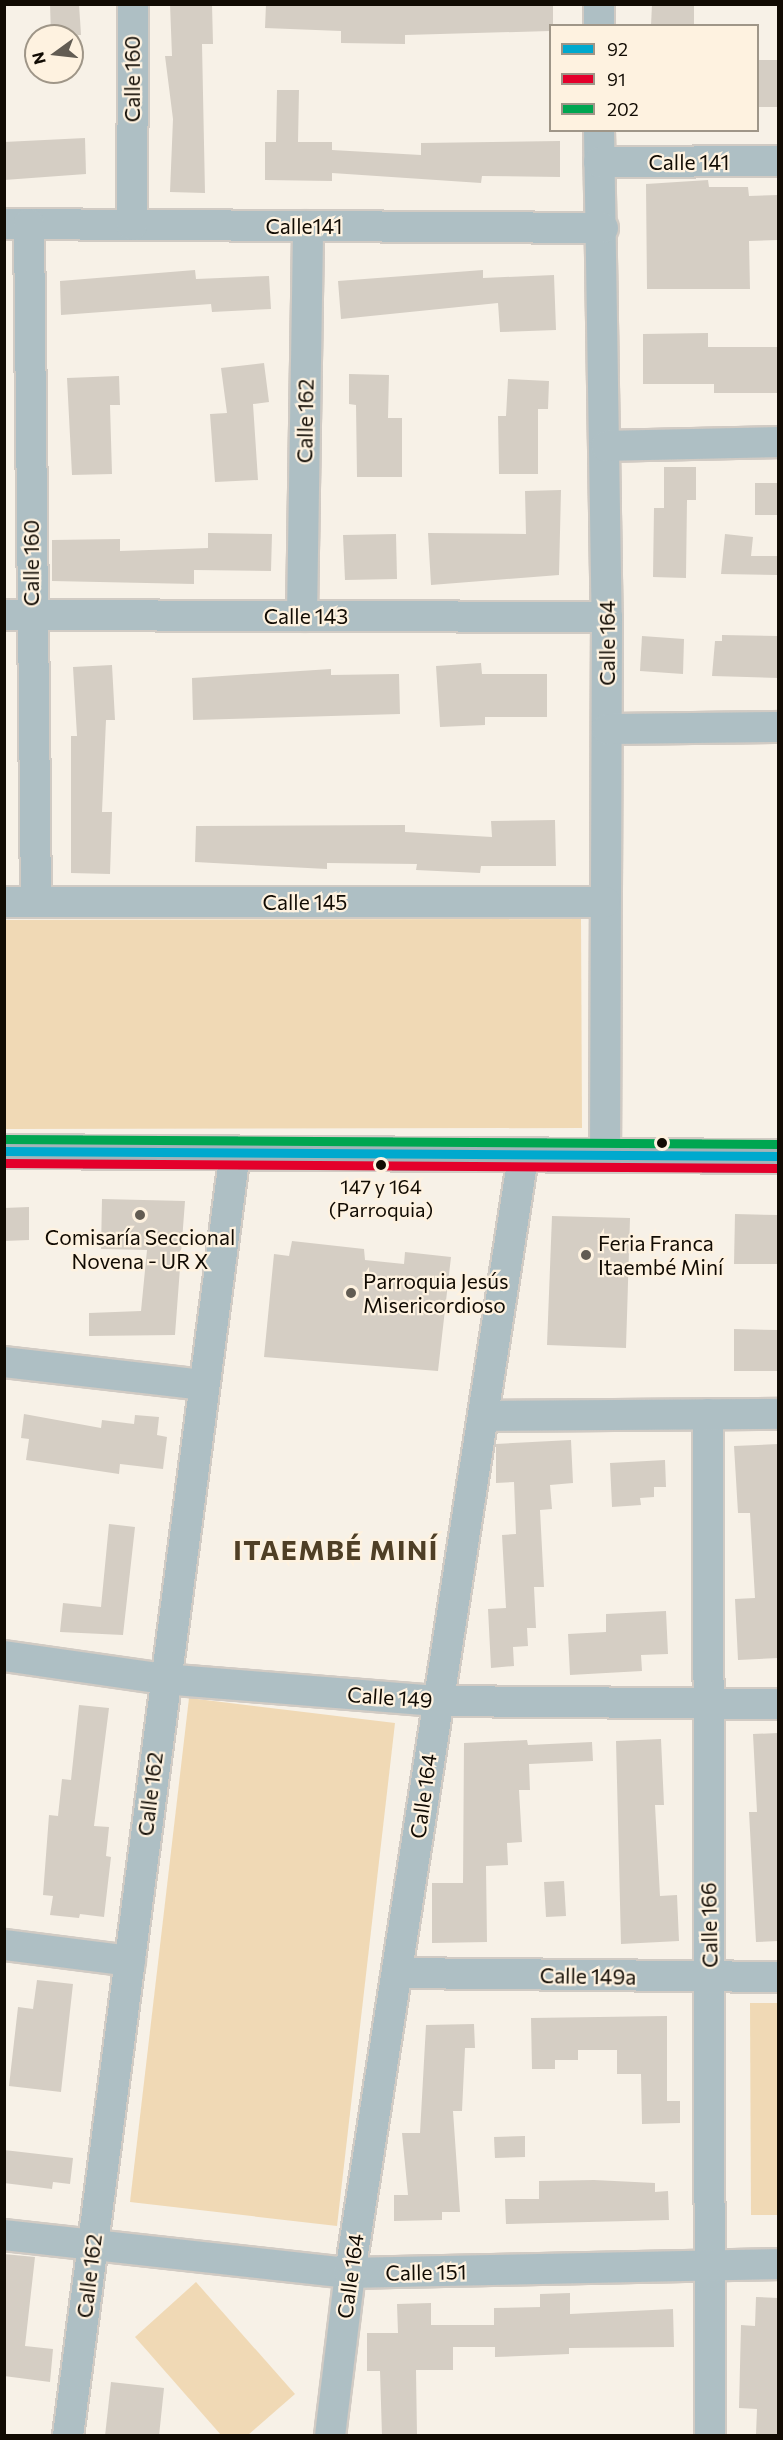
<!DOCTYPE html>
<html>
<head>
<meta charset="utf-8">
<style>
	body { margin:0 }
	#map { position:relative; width:783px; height:2440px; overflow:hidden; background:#f7f1e7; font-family:Commissioner,sans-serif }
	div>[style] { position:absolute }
	.green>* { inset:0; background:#f0d9b5 }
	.building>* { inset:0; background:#d5cec4 }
	.roads { filter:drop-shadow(2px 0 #d1cbc4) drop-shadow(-2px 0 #d1cbc4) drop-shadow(0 2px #d1cbc4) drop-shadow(0 -2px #d1cbc4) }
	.minor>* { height:30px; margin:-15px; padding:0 15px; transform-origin:15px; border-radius:15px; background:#aebfc4 }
	.major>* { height:33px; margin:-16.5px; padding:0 16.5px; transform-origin:16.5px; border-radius:16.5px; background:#a3b5b9 }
	.bus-1>* { height:9px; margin:-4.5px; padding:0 4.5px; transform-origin:4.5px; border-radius:4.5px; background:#00a9ce }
	.bus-2>* { height:9px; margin:-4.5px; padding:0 4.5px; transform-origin:4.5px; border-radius:4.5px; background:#e4002b }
	.bus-3>* { height:9px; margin:-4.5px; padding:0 4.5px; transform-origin:4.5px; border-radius:4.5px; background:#00a651 }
	.dots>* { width:16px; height:16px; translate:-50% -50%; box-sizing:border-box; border:3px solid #fef2e0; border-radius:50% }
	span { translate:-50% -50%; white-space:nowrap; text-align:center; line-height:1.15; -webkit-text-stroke:4.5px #fef2e0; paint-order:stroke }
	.bus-label { font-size:20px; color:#110b03 }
	.street-label { font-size:21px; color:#110b03 }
	.poi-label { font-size:21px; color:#110b03 }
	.left { translate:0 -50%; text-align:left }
	.district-label { font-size:27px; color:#4f3f26; font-weight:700; letter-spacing:1.5px }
	.frame { position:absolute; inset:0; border:6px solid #110b03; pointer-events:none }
	.legend { position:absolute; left:549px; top:24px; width:210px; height:108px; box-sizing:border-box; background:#fef2e0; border:2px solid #9f9688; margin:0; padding:8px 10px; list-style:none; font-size:18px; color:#110b03 }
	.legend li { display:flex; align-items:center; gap:12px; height:30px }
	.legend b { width:30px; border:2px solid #9f9688 }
	.north { position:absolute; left:24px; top:24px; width:60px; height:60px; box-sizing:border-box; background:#fef2e0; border:2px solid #9f9688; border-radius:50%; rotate:255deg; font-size:16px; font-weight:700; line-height:24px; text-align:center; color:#110b03 }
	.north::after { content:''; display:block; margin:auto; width:21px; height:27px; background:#625c53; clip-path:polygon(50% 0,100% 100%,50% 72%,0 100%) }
</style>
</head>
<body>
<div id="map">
	<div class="green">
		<div style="clip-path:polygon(581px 919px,582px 1128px,5px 1129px,5px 920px)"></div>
		<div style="clip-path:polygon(189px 1698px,395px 1723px,337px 2226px,130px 2202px)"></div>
		<div style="clip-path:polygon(750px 2003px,778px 2003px,778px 2215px,751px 2215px)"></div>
		<div style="clip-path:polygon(196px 2282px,295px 2394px,248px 2435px,221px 2435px,135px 2337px)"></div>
	</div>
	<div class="building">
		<div style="clip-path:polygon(50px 4px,79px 4px,81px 35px,51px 36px)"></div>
		<div style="clip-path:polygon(170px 4px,212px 4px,213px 44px,202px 44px,205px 193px,170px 192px,173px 119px,165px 56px,172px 56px)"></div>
		<div style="clip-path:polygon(266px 4px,553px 6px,553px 26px,550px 31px,405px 35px,405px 44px,341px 43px,341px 31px,265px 28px)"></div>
		<div style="clip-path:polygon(652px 4px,694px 4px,694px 26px,651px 26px)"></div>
		<div style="clip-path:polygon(758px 60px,778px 60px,778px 107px,758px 107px)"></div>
		<div style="clip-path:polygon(277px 90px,299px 90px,298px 142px,332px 142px,332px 150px,421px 155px,421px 143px,560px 141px,560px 177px,482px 176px,481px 183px,332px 173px,332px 181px,265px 180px,265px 142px,276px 142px)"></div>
		<div style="clip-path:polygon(85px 138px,86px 174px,4px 180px,4px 142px)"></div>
		<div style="clip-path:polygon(708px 180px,709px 187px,748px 187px,749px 196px,778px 195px,778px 240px,749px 241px,750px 289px,647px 289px,646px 184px)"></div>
		<div style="clip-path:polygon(195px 270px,196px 279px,269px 276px,271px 309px,212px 312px,211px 304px,61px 315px,60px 281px)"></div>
		<div style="clip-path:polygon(483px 270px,483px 278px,554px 275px,556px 330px,500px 332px,498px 303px,341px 319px,338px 281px)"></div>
		<div style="clip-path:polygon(708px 333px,708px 347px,778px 347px,778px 393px,714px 393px,714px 384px,643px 384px,643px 334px)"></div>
		<div style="clip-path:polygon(264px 363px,269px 402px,253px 404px,258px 480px,215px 482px,210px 414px,227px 413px,221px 368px)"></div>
		<div style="clip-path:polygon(349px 374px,389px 375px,388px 418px,402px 418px,402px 477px,357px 477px,356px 405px,349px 404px)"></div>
		<div style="clip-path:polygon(119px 376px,120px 405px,110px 405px,112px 474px,72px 475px,67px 378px)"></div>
		<div style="clip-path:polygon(508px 379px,549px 381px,548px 409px,538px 409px,538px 474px,499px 474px,498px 416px,506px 416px)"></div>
		<div style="clip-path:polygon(664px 467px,696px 467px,696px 500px,687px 500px,686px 578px,653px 577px,654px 508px,664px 508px)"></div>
		<div style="clip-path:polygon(755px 483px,778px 483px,778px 515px,755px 515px)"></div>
		<div style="clip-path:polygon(561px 490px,559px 575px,431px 585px,428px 533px,526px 534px,525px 491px)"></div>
		<div style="clip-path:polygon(208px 533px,272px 534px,271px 571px,194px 570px,194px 584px,52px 581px,52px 540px,120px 539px,120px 551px,208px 548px)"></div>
		<div style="clip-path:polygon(396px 534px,397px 579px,345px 580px,343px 535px)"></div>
		<div style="clip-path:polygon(725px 534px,753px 537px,751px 556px,778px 556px,778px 575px,721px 574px)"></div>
		<div style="clip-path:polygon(722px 635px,778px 636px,778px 678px,712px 676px,715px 641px,722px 641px)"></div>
		<div style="clip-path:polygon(642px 636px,684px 639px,683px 674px,640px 671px)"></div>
		<div style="clip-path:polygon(481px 663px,482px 674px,547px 674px,547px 717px,485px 717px,485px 725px,440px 727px,436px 666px)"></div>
		<div style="clip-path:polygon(112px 665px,115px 720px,106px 720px,102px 812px,112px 812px,110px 874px,71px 873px,71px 736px,77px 736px,73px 667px)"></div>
		<div style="clip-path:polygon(331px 669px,331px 675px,399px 674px,400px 714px,193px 720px,192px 678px)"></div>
		<div style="clip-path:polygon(555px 820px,556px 866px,481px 866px,480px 873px,416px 870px,417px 864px,327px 863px,327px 869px,195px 862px,196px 826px,405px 825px,405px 832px,492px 837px,491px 821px)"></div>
		<div style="clip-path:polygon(102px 1199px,185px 1201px,175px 1335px,89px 1336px,89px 1313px,141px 1311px,147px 1250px,101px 1249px)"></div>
		<div style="clip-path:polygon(29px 1207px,29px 1240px,4px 1241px,4px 1208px)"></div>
		<div style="clip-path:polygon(735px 1214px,778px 1215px,778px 1264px,734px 1264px)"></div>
		<div style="clip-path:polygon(552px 1216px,630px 1218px,626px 1348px,547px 1345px)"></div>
		<div style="clip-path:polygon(292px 1241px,364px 1249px,365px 1260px,404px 1264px,405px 1252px,451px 1257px,438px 1371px,264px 1357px,274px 1254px,289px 1256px)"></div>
		<div style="clip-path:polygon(734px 1329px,778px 1330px,778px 1371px,734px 1371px)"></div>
		<div style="clip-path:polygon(24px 1414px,101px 1428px,102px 1420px,134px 1424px,135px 1415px,159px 1417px,157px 1435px,167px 1437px,163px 1469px,120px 1464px,119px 1474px,26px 1460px,29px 1439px,21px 1438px)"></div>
		<div style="clip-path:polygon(571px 1440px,573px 1483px,550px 1485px,552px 1509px,540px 1510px,544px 1587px,534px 1587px,536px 1628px,527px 1628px,528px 1646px,513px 1647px,514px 1666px,491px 1668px,488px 1609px,506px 1608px,502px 1535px,516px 1534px,514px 1482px,496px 1483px,496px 1444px)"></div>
		<div style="clip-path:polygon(778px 1444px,778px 1658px,738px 1660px,735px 1599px,755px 1598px,750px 1513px,738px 1513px,734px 1446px)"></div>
		<div style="clip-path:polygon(665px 1460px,666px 1487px,654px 1487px,654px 1497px,640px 1498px,641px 1505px,612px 1507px,610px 1463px)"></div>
		<div style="clip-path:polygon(109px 1524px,135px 1527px,123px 1635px,60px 1632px,63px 1603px,101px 1607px)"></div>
		<div style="clip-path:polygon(666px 1611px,668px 1654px,641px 1655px,642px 1671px,570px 1675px,568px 1634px,606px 1632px,606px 1614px)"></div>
		<div style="clip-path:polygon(79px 1705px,109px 1708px,94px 1826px,109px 1827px,106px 1856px,111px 1857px,104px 1917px,80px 1914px,79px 1918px,50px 1915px,53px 1896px,43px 1895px,49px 1815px,58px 1816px,62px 1779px,71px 1780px)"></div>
		<div style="clip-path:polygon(778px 1733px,778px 1941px,756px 1942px,749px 1812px,757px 1812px,753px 1734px)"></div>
		<div style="clip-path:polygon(661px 1739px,664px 1805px,655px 1805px,660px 1896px,677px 1895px,679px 1941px,621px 1944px,616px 1741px)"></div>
		<div style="clip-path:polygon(527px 1740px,528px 1745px,592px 1742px,593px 1761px,529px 1764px,530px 1790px,519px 1790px,522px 1842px,507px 1843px,508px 1865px,486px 1866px,487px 1942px,432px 1943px,432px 1883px,463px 1883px,464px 1743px)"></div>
		<div style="clip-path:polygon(564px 1881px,566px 1916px,546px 1917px,544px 1882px)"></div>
		<div style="clip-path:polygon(37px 1980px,73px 1984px,61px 2092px,9px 2086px,18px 2007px,33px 2009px)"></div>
		<div style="clip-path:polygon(667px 2016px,667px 2101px,680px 2101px,680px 2123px,642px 2124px,641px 2074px,617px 2074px,617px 2050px,578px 2050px,578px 2060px,555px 2060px,555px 2069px,532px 2069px,531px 2018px)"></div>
		<div style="clip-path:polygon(474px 2024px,475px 2048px,465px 2048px,462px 2111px,453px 2111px,460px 2212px,442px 2212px,442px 2220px,394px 2221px,394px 2195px,408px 2195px,402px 2133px,420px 2133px,426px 2025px)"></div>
		<div style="clip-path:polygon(525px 2136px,525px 2157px,495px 2158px,494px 2137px)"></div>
		<div style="clip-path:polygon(4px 2150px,73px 2158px,70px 2184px,53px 2182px,52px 2189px,4px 2183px)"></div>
		<div style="clip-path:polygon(594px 2180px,655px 2183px,655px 2192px,668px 2191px,669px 2220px,506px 2224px,505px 2199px,539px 2199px,539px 2181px)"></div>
		<div style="clip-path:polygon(4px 2254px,35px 2257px,25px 2346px,53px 2349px,50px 2382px,4px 2376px)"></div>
		<div style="clip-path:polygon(570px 2293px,570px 2314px,673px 2309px,674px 2347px,569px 2348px,569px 2354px,495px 2357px,495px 2347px,453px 2347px,453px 2370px,416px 2370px,417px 2436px,382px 2436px,380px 2371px,367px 2371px,367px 2333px,398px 2333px,397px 2304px,431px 2303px,431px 2325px,494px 2325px,494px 2308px,540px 2307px,540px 2294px)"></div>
		<div style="clip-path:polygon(756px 2297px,778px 2298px,778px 2435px,756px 2434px,757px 2409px,739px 2408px,741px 2325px,755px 2326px)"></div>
		<div style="clip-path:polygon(111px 2382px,164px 2388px,159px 2436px,105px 2436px)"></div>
	</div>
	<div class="roads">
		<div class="minor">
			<div style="left:599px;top:26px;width:22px;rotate:-90deg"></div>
			<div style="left:599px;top:130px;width:487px;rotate:89.1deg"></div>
			<div style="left:607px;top:617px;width:539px;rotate:90.21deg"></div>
			<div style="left:599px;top:162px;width:179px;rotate:-0.3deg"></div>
			<div style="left:4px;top:224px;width:599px;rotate:0.38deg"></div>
			<div style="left:29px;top:224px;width:678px;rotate:89.41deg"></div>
			<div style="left:132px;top:225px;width:221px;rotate:-89.7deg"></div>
			<div style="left:606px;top:446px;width:172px;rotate:-1.3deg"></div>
			<div style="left:4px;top:615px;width:603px;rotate:0.19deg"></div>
			<div style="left:302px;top:616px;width:390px;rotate:-89.1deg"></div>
			<div style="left:607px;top:729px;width:171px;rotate:-0.7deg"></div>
			<div style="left:4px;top:902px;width:601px"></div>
			<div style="left:4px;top:1362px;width:200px;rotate:6.6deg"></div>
			<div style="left:708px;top:1414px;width:1022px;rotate:89.89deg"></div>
			<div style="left:485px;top:1416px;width:293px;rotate:-0.4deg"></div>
			<div style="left:4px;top:1656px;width:161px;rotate:8.2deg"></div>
			<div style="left:163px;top:1679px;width:274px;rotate:4.6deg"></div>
			<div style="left:436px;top:1701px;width:342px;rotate:0.5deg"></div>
			<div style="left:4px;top:1945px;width:127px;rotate:7.2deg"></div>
			<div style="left:397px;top:1973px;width:381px;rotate:0.6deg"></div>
			<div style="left:4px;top:2235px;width:348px;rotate:6.3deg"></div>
			<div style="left:350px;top:2273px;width:428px;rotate:-1.2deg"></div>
			<div style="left:68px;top:2436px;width:1295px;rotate:-82.59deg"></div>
			<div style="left:330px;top:2436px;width:164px;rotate:-83deg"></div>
			<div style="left:350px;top:2273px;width:1129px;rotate:-81.19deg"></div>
		</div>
		<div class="major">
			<div style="left:4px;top:1151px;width:774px;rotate:0.37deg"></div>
		</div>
	</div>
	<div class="bus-1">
		<div style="left:4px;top:1151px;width:774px;rotate:0.37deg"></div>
	</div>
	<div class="bus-2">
		<div style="left:4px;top:1163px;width:774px;rotate:0.37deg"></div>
	</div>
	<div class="bus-3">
		<div style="left:4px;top:1139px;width:774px;rotate:0.37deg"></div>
	</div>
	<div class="dots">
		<div style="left:662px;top:1143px;background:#110b03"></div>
		<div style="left:381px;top:1165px;background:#110b03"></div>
		<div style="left:140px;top:1215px;background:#625c53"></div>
		<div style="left:586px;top:1255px;background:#625c53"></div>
		<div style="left:351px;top:1293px;background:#625c53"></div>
	</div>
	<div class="bus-label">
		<span style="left:381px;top:1198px">147 y 164<br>(Parroquia)</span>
	</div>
	<div class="street-label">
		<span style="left:132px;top:79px;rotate:-90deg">Calle 160</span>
		<span style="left:689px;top:162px">Calle 141</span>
		<span style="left:304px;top:226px">Calle141</span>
		<span style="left:305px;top:421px;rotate:-89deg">Calle 162</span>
		<span style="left:31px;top:563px;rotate:-90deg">Calle 160</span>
		<span style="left:306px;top:616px">Calle 143</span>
		<span style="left:607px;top:643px;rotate:-90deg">Calle 164</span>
		<span style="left:305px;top:902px">Calle 145</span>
		<span style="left:390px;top:1697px;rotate:4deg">Calle 149</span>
		<span style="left:150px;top:1794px;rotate:-83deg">Calle 162</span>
		<span style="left:423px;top:1796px;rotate:-82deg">Calle 164</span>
		<span style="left:709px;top:1925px;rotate:-91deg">Calle 166</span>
		<span style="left:588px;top:1976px;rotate:1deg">Calle 149a</span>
		<span style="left:426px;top:2272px;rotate:-1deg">Calle 151</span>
		<span style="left:89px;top:2276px;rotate:-83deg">Calle 162</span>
		<span style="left:350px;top:2276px;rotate:-82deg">Calle 164</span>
	</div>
	<div class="poi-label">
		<span style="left:140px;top:1249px">Comisaría Seccional<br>Novena - UR X</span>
		<span class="left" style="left:598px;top:1255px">Feria Franca<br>Itaembé Miní</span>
		<span class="left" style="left:363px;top:1293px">Parroquia Jesús<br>Misericordioso</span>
	</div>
	<div class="district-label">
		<span style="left:336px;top:1550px">ITAEMBÉ MINÍ</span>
	</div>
	<div class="frame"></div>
	<ul class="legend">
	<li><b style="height:8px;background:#00a9ce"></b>92</li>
	<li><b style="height:8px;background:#e4002b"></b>91</li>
	<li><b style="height:8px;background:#00a651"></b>202</li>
	</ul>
	<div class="north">N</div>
</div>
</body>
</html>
